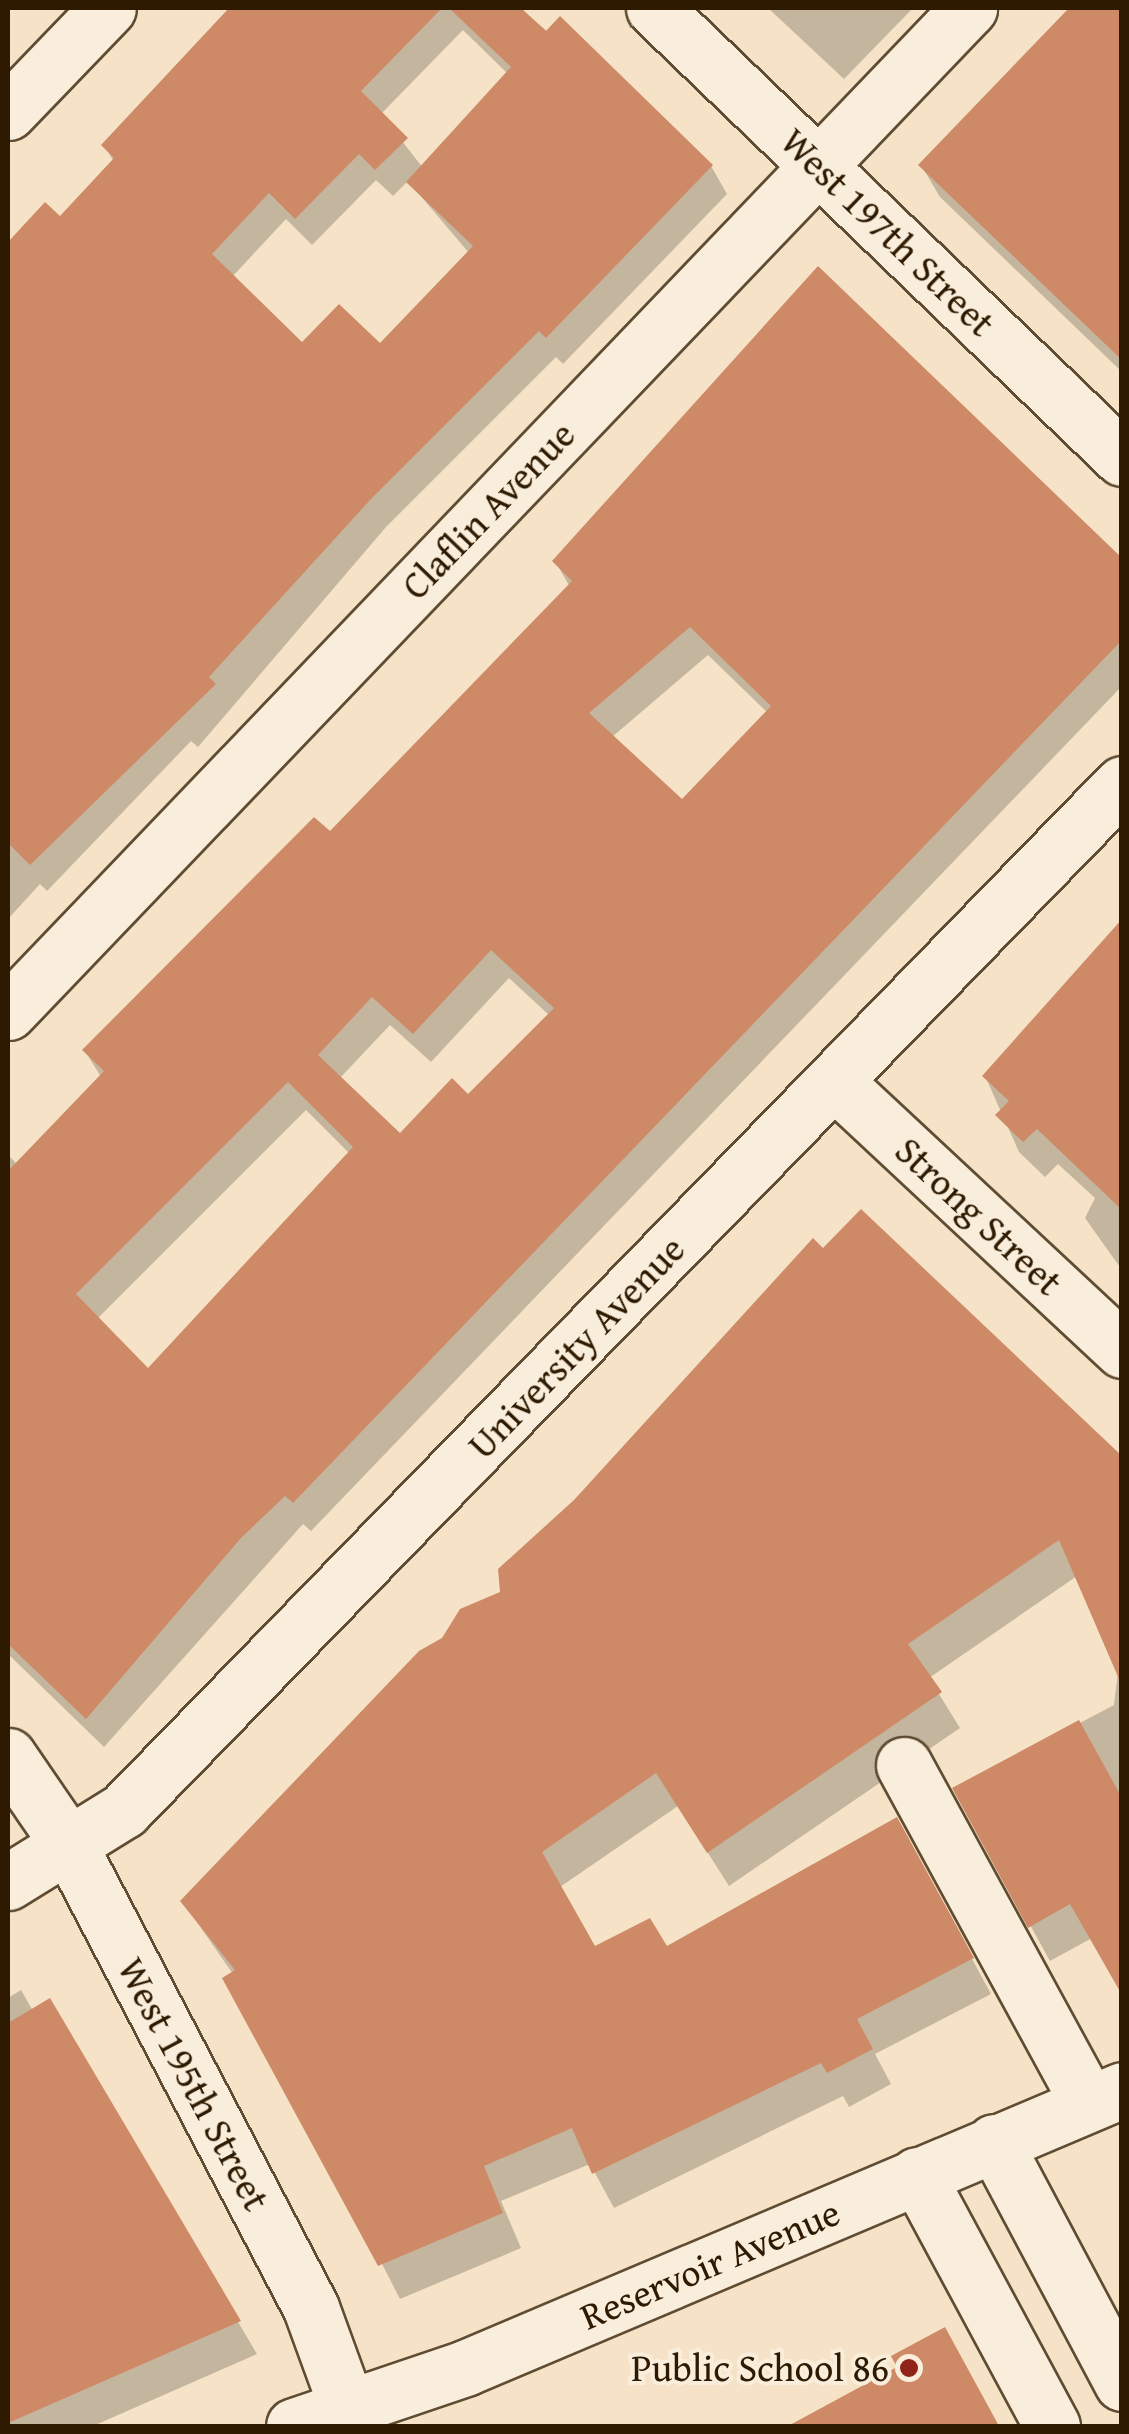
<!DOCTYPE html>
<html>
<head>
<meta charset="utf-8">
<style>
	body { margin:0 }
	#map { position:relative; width:1129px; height:2434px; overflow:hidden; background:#f6e3c7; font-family:"Gentium Book Plus",serif }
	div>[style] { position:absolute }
	.shadow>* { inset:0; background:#0003 }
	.building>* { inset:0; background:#ce8966 }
	.roads { filter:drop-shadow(2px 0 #5f4c32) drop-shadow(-2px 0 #5f4c32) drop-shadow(0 2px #5f4c32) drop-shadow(0 -2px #5f4c32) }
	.minor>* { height:55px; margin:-27.5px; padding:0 27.5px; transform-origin:27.5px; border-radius:27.5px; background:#f9eddb }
	.dots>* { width:28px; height:28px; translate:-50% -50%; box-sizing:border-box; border:5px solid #f9eddb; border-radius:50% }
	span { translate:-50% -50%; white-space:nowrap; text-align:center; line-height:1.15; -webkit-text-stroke:8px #f9eddb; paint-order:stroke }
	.street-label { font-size:38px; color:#2d1a00 }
	.poi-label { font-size:38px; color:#2d1a00 }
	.right { translate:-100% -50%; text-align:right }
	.frame { position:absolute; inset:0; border:10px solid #2d1a00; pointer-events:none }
</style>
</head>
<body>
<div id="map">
	<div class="shadow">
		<div style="clip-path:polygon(evenodd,232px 8px,519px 8px,711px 166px,727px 194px,563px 364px,556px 357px,386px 527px,198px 747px,191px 741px,47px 891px,40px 884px,8px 919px,8px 272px,114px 162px,104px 145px,232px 8px,463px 30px,508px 74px,423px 168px,381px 114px,463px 30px,232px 8px,376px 180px,393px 196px,408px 181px,469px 253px,380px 347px,302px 346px,232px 277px,286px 219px,312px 245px,376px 180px)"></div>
		<div style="clip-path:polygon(768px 8px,913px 8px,844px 79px)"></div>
		<div style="clip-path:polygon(1072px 8px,1122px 8px,1122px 372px,940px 197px,921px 165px)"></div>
		<div style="clip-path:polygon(evenodd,1122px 560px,1122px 686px,311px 1531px,303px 1524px,104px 1747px,8px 1654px,8px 1155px,17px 1164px,101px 1077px,85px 1051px,330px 835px,570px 587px,555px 561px,1122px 560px,708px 655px,768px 713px,682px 803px,612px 737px,708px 655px,1122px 560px,509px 978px,550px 1016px,468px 1097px,400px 1137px,339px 1079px,390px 1025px,431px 1062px,509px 978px,1122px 560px,306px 1110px,350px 1154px,148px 1372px,97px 1319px,306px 1110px)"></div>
		<div style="clip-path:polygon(1122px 924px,1122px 1270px,1085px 1218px,1095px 1198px,1058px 1164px,1045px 1177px,1019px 1152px,985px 1076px)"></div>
		<div style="clip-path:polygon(1122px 1463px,1122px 1989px,1092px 1938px,1050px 1961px,955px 1789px,1114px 1705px,1118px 1671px,1077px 1576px,929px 1678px,960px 1728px,729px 1886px,678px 1806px,560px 1887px,594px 1949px,666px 1949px,916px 1855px,991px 1994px,875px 2054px,891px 2084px,849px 2107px,843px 2096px,614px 2208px,590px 2164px,501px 2201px,521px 2248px,400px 2299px,233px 1974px,183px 1902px)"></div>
		<div style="clip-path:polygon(21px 1990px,33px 2011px,49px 2002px,257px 2354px,93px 2426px,8px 2426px,8px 1998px)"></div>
		<div style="clip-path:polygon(900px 2368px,965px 2368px,997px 2426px,793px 2426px)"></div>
	</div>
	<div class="building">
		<div style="clip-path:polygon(229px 8px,442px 8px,361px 91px,408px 138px,375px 170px,359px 154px,295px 219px,269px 193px,212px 254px,302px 342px,339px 304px,380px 343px,473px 246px,406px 182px,511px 67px,449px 8px,521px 8px,546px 31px,560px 16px,713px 165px,546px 338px,539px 331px,371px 499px,209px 677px,216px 684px,30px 865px,8px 843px,8px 242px,45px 202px,60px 216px,114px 158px,101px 145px)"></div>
		<div style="clip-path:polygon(1069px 8px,1122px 8px,1122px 360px,918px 165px)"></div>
		<div style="clip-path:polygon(evenodd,818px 266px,1122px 558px,1122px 640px,293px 1503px,285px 1496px,241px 1538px,86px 1719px,8px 1644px,8px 1171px,104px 1071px,82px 1050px,314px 817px,330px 831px,572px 581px,552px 561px,818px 266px,690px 627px,771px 706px,682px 799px,589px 713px,690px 627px,818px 266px,491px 950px,554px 1008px,468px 1094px,452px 1078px,400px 1133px,318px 1055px,372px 997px,413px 1034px,491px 950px,818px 266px,288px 1082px,353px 1147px,148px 1368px,76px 1294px,288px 1082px)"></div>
		<div style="clip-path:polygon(1122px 919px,1122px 1210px,1037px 1129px,1023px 1142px,995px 1115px,1009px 1101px,982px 1076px)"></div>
		<div style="clip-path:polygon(861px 1209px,1122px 1456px,1122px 1686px,1059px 1540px,908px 1644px,942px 1692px,707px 1853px,656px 1773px,542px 1852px,595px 1946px,650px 1918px,667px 1946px,897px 1817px,974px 1958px,857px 2019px,873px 2049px,827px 2073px,821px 2063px,592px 2174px,572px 2128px,484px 2166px,503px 2213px,378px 2266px,222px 1978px,235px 1970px,180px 1901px,419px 1651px,442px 1638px,460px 1609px,500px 1592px,498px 1569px,574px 1500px,813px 1238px,823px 1248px)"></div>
		<div style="clip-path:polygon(1079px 1720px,1122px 1798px,1122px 1995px,1070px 1904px,1028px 1928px,952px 1788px)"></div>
		<div style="clip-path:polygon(50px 1998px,241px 2321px,8px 2423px,8px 2023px)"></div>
		<div style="clip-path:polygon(945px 2327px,999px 2426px,788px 2426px,897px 2367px,891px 2356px)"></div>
	</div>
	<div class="roads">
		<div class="minor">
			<div style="left:654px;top:8px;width:649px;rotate:43.88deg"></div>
			<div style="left:8px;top:112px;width:144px;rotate:-46.1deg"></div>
			<div style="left:8px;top:1012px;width:1390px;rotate:-46.25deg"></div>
			<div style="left:835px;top:1082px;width:393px;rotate:43deg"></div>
			<div style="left:8px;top:1756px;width:108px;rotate:55.6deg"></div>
			<div style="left:69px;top:1845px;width:522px;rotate:62.4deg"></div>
			<div style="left:311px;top:2308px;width:126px;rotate:70deg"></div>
			<div style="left:904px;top:1765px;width:385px;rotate:61.4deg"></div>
			<div style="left:8px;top:1882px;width:137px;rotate:-31.8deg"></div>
			<div style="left:124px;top:1810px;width:1431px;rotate:-45.79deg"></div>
			<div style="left:994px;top:2142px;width:273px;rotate:62deg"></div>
			<div style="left:917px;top:2175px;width:285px;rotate:61.7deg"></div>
			<div style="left:294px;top:2426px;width:181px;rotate:-18.7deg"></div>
			<div style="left:465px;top:2368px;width:713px;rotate:-22.93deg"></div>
		</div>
	</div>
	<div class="dots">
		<div style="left:909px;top:2368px;background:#8f2418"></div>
	</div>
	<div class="street-label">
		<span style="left:888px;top:232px;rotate:44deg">West 197th Street</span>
		<span style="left:488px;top:510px;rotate:-46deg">Claflin Avenue</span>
		<span style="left:979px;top:1216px;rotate:43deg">Strong Street</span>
		<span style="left:576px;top:1347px;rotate:-46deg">University Avenue</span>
		<span style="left:194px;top:2084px;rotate:62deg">West 195th Street</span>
		<span style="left:710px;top:2264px;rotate:-23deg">Reservoir Avenue</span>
	</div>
	<div class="poi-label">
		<span class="right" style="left:889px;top:2368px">Public School 86</span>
	</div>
	<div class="frame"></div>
</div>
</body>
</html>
